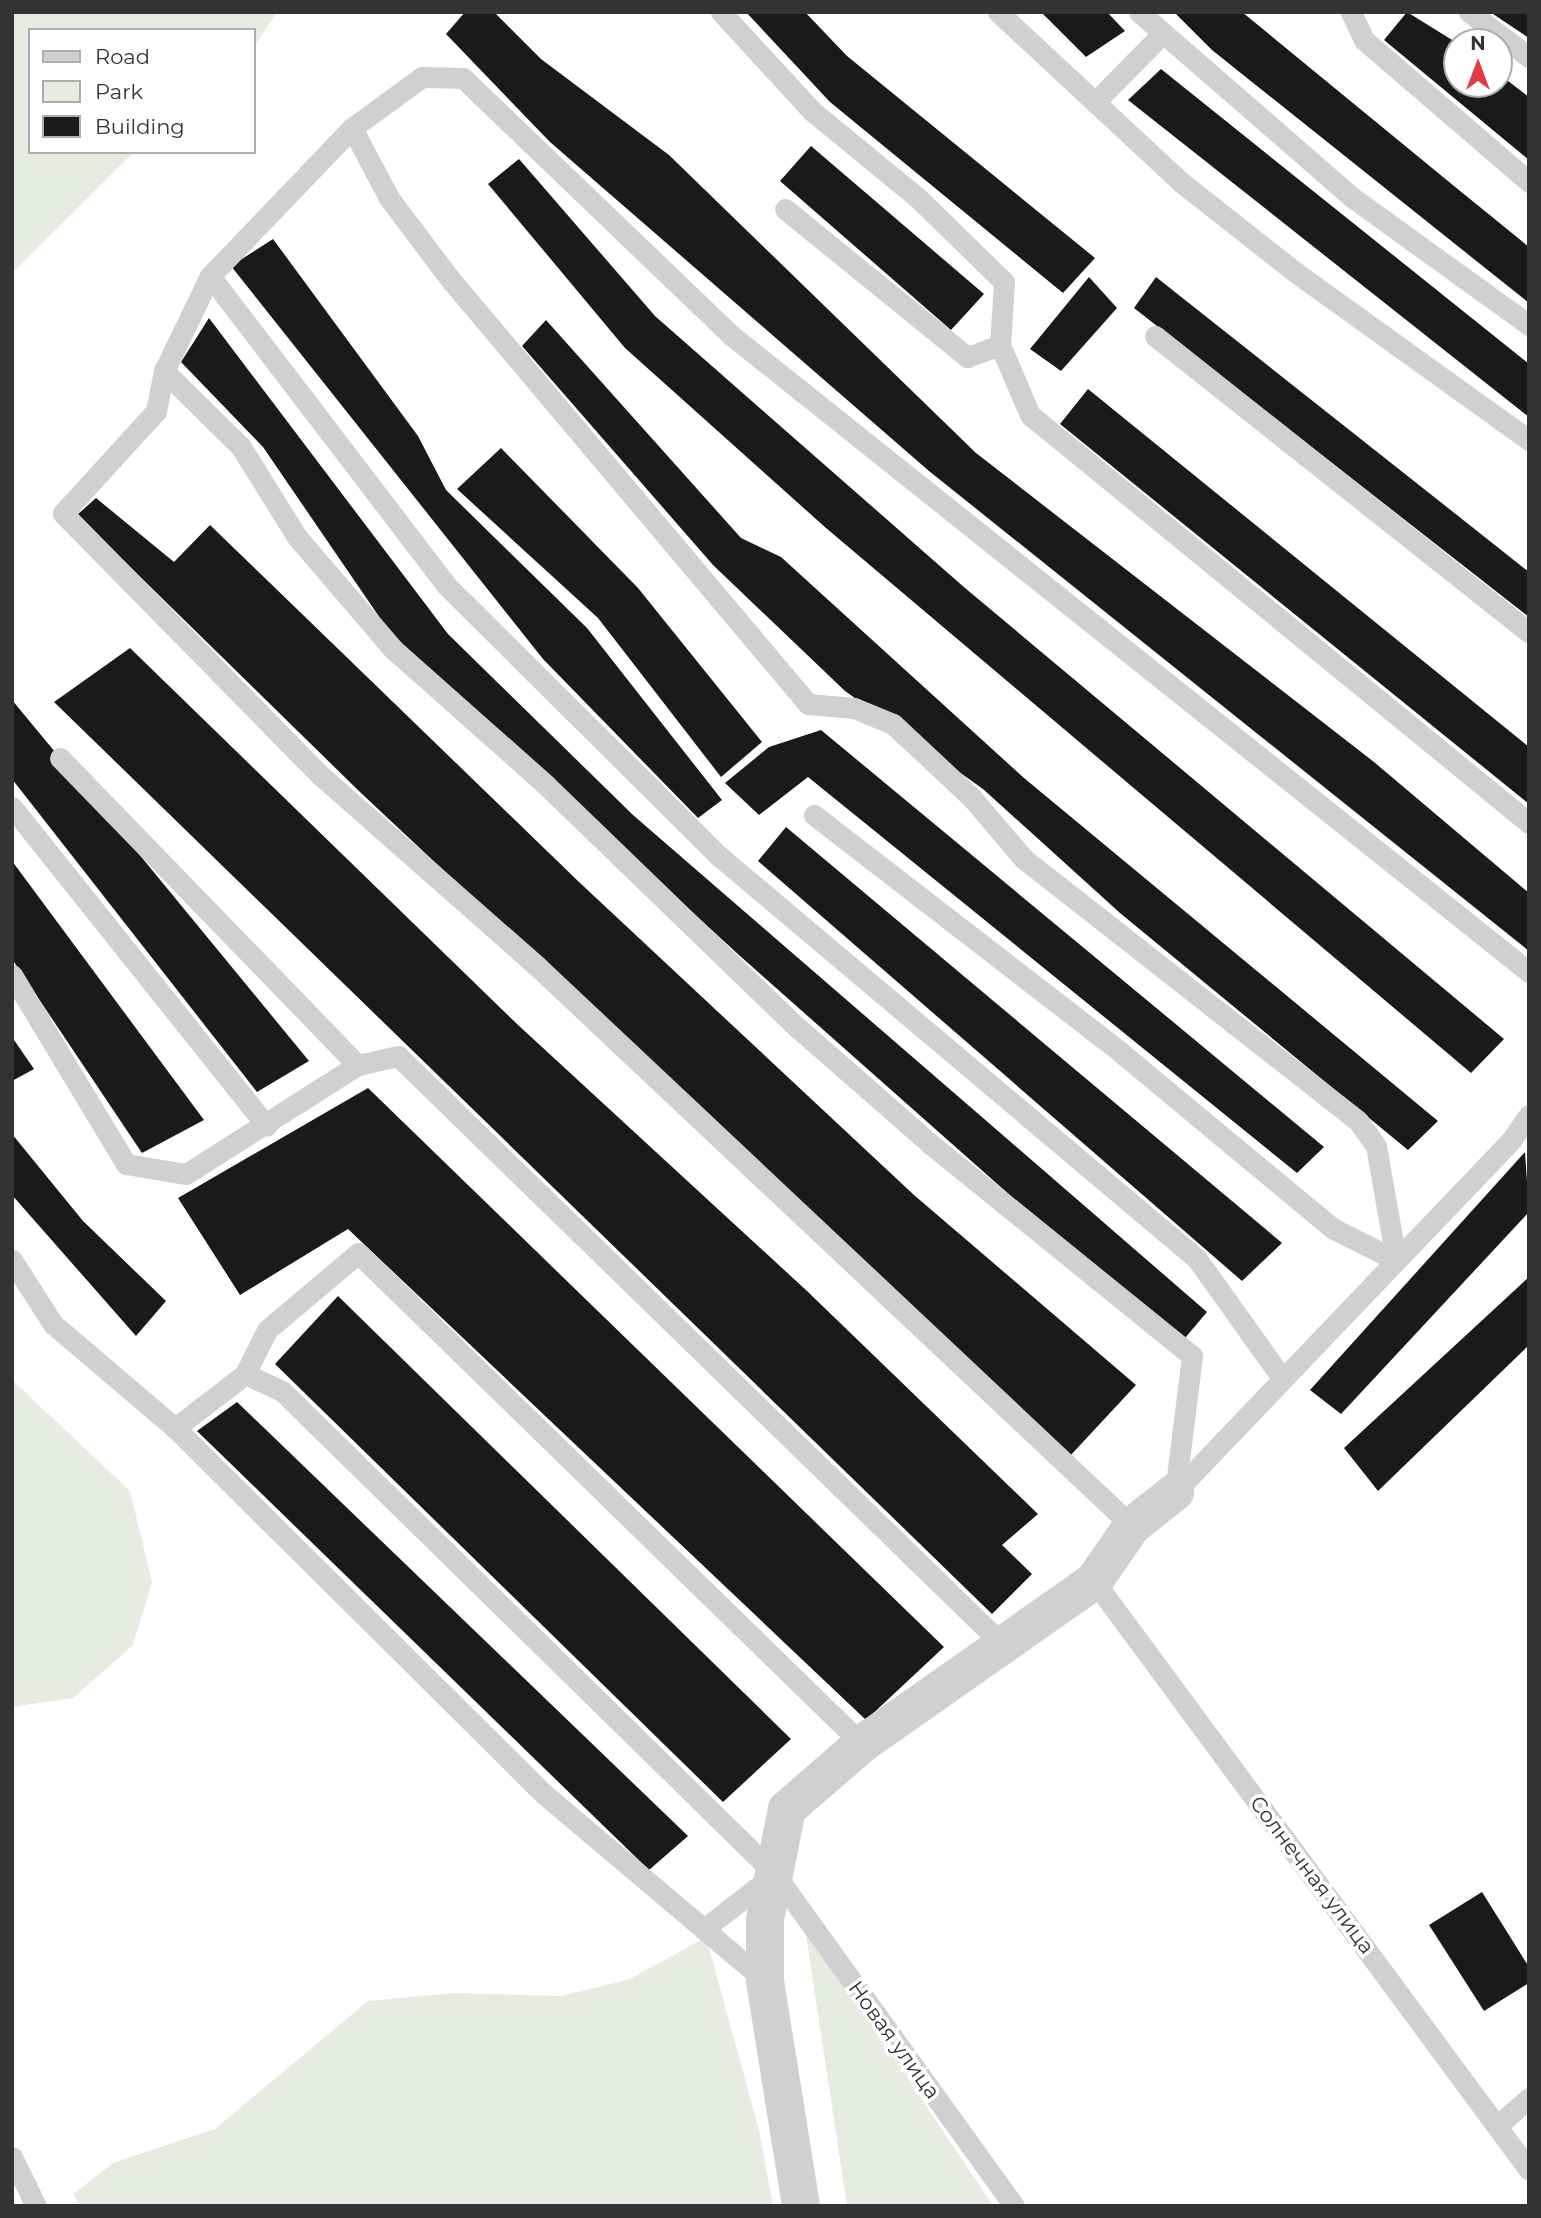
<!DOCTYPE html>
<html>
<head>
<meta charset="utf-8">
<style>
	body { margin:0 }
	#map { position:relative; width:1541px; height:2218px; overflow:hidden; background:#fff; font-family:Montserrat,sans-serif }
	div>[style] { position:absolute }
	.green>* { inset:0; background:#e6ecdf }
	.building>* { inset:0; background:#1a1a1a }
	.service>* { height:21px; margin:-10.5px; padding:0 10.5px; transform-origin:10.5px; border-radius:10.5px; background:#d0d0d0 }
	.minor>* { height:38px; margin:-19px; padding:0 19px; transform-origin:19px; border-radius:19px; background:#d0d0d0 }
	span { translate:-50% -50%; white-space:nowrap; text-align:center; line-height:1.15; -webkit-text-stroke:7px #fff; paint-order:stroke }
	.street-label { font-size:21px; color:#333 }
	.frame { position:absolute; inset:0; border:14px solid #333; pointer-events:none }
	.legend { position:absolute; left:28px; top:28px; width:228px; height:126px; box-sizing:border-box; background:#fff; border:2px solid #adadad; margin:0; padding:9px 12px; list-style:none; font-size:21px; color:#333 }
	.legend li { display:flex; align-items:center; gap:14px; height:35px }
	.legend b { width:35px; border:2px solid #adadad }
	.north { position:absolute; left:1443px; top:28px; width:70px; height:70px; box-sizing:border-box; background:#fff; border:2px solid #adadad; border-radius:50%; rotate:0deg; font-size:19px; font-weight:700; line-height:28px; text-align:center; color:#333 }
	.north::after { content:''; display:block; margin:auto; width:24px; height:32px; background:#e63946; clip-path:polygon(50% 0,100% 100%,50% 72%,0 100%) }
</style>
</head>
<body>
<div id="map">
	<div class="green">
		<div style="clip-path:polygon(12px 12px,277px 12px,254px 46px,254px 30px,30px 30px,30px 152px,134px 152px,12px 273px)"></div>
		<div style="clip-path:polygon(12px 1380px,130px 1491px,152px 1582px,133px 1645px,73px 1698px,12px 1707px)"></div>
		<div style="clip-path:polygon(804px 1922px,993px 2206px,847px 2206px)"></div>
		<div style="clip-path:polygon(706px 1937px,759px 2130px,773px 2206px,81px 2206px,73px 2194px,113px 2163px,215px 2129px,368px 2001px,454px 1993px,561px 1996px,630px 1979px)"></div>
	</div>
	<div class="building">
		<div style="clip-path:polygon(465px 12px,494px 12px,541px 59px,669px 155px,976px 453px,1374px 762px,1529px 893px,1529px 951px,929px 471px,550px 142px,446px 34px)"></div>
		<div style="clip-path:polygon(746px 12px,805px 12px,847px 56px,1095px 258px,1063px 293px,830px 102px)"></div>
		<div style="clip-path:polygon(1041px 12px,1107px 12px,1125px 31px,1086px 57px)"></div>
		<div style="clip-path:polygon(1174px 12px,1242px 12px,1454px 186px,1529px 247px,1529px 303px,1212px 50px)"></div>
		<div style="clip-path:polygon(1407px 12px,1457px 43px,1457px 84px,1499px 84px,1499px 74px,1529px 97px,1529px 160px,1384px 40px)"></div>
		<div style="clip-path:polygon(1490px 12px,1529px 12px,1529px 38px)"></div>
		<div style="clip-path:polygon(1161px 69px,1529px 364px,1529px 417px,1128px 100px)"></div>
		<div style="clip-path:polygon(811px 146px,984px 294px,951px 330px,780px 181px)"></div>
		<div style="clip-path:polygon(519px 159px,655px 316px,965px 588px,1504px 1039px,1471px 1073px,826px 528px,625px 348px,488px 184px)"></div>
		<div style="clip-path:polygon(273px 239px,418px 436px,446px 490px,587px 628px,722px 800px,698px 818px,543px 659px,231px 266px)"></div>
		<div style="clip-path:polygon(1089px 277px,1117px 308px,1061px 371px,1030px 349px)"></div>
		<div style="clip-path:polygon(1156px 277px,1529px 572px,1529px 617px,1134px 308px)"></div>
		<div style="clip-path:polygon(209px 318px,448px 634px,633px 815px,1207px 1312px,1185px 1338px,1012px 1197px,740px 956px,393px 637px,263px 447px,181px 362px)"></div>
		<div style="clip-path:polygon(546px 320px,741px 538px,781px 557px,1024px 778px,1438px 1121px,1408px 1150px,1120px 913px,983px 789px,845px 691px,713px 565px,522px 346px)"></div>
		<div style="clip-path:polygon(1088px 389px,1529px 747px,1529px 804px,1060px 424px)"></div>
		<div style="clip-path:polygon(501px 448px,638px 588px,762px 742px,721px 777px,598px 618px,457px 489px)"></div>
		<div style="clip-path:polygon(96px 498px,174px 562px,210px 525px,579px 882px,914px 1195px,1136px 1385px,1069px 1457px,361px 793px,77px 515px)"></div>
		<div style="clip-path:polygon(130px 648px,517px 1024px,807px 1291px,1038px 1514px,1002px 1545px,1032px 1574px,992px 1614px,54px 702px)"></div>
		<div style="clip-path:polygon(12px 700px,60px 758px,309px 1061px,257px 1092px,12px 779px)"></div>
		<div style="clip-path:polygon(821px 730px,1324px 1147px,1297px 1173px,808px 777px,759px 815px,725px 783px,769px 747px)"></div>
		<div style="clip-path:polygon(786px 827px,1282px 1243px,1242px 1281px,758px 861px)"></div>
		<div style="clip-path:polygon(12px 861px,204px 1120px,142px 1153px,12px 959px)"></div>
		<div style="clip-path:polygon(12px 1037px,34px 1069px,12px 1081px)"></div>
		<div style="clip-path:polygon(368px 1088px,944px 1647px,866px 1720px,348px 1229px,240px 1295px,178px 1198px)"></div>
		<div style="clip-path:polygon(12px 1134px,83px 1221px,166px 1301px,136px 1336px,12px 1195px)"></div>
		<div style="clip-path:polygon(1525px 1152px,1529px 1212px,1341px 1414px,1310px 1390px)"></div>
		<div style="clip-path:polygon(1529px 1277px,1529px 1345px,1378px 1491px,1344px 1448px)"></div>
		<div style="clip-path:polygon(338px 1296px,791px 1739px,723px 1802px,275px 1364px)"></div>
		<div style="clip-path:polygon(237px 1402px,688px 1836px,649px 1870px,197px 1431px)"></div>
		<div style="clip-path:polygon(1482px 1892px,1529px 1967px,1529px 1983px,1484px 2011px,1429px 1925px)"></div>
	</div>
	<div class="service">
		<div style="left:721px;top:12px;width:134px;rotate:47.4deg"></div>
		<div style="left:812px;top:111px;width:137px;rotate:39.4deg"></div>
		<div style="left:918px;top:198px;width:120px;rotate:44.3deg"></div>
		<div style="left:1004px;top:282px;width:63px;rotate:93.6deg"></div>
		<div style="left:998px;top:12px;width:251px;rotate:42.9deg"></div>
		<div style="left:1182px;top:183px;width:144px;rotate:38.2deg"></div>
		<div style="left:1295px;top:272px;width:288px;rotate:35.7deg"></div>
		<div style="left:1139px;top:12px;width:284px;rotate:41deg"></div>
		<div style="left:1353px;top:198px;width:217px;rotate:35.8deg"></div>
		<div style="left:1351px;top:12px;width:31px;rotate:65deg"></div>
		<div style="left:1364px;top:40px;width:218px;rotate:40.7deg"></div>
		<div style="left:1469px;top:12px;width:75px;rotate:36.9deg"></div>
		<div style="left:1095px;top:102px;width:94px;rotate:-45.4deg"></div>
		<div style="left:352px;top:128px;width:79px;rotate:62.1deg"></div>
		<div style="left:389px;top:198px;width:101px;rotate:53deg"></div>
		<div style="left:450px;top:279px;width:556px;rotate:49.89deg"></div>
		<div style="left:808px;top:704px;width:46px;rotate:5deg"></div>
		<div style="left:854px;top:708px;width:42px;rotate:22.3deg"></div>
		<div style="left:893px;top:724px;width:108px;rotate:43.1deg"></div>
		<div style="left:972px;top:798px;width:80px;rotate:49.6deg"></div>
		<div style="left:1024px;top:859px;width:424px;rotate:38.1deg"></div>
		<div style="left:1358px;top:1121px;width:31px;rotate:54deg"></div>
		<div style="left:1376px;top:1146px;width:116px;rotate:80deg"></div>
		<div style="left:785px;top:209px;width:235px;rotate:39.1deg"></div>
		<div style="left:967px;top:357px;width:35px;rotate:-20deg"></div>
		<div style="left:1000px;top:345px;width:76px;rotate:66.8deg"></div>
		<div style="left:1030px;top:415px;width:645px;rotate:39.27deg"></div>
		<div style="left:210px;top:276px;width:390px;rotate:52.6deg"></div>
		<div style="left:447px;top:586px;width:383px;rotate:44.8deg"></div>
		<div style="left:719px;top:856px;width:625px;rotate:40.13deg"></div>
		<div style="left:1197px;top:1259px;width:146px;rotate:54.5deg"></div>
		<div style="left:1155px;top:336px;width:477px;rotate:38.4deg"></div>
		<div style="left:164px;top:371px;width:108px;rotate:44.6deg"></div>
		<div style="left:241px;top:447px;width:106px;rotate:58.1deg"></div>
		<div style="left:297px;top:537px;width:148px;rotate:49.4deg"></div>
		<div style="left:393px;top:649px;width:205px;rotate:41.6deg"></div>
		<div style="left:546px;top:785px;width:350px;rotate:44deg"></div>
		<div style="left:798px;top:1028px;width:173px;rotate:41.2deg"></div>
		<div style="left:928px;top:1142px;width:340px;rotate:39deg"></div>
		<div style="left:1192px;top:1356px;width:137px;rotate:97.1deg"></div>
		<div style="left:60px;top:758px;width:428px;rotate:45.9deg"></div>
		<div style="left:12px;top:807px;width:408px;rotate:51.4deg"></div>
		<div style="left:814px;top:815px;width:386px;rotate:37.7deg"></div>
		<div style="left:1119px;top:1051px;width:277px;rotate:39.7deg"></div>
		<div style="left:1332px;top:1228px;width:72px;rotate:26.6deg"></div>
		<div style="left:12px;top:975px;width:221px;rotate:58.9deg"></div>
		<div style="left:126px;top:1164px;width:61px;rotate:9.5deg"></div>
		<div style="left:186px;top:1174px;width:204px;rotate:-32.4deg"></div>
		<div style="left:358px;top:1065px;width:41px;rotate:-12.7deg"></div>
		<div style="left:398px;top:1056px;width:842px;rotate:44.23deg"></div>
		<div style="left:12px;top:1260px;width:76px;rotate:57.4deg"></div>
		<div style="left:53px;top:1324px;width:160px;rotate:40.4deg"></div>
		<div style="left:175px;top:1428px;width:520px;rotate:44.77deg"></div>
		<div style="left:544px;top:1794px;width:289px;rotate:40.2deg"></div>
		<div style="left:245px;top:1374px;width:41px;rotate:24.7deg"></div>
		<div style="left:282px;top:1391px;width:689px;rotate:44.41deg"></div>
		<div style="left:774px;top:1873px;width:410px;rotate:54.2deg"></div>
		<div style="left:175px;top:1428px;width:88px;rotate:-37.6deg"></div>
		<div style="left:245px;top:1374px;width:49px;rotate:-63.4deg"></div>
		<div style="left:267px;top:1330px;width:119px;rotate:-40.2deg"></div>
		<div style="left:358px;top:1253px;width:704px;rotate:44.25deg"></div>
		<div style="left:1175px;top:1492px;width:488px;rotate:-46.3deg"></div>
		<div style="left:1512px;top:1139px;width:29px;rotate:-55deg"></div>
		<div style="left:1132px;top:1526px;width:816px;rotate:-136.74deg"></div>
		<div style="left:538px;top:967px;width:289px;rotate:-138.6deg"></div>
		<div style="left:321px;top:776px;width:368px;rotate:-134.5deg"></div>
		<div style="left:63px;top:513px;width:138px;rotate:-47.6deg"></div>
		<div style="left:156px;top:411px;width:41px;rotate:-78.7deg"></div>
		<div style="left:164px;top:371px;width:106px;rotate:-64.2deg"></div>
		<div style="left:210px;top:276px;width:205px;rotate:-46.2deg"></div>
		<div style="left:352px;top:128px;width:87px;rotate:-36.1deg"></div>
		<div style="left:422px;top:77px;width:41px;rotate:1.4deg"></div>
		<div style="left:463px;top:78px;width:371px;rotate:43.8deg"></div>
		<div style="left:731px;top:335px;width:1021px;rotate:38.6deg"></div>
		<div style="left:1094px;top:1581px;width:732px;rotate:53.55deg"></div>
		<div style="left:705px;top:1928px;width:85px;rotate:-37.8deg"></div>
		<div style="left:1498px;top:2125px;width:41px;rotate:-41.1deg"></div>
		<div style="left:12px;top:2157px;width:55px;rotate:63.9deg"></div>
	</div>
	<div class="minor">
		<div style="left:801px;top:2206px;width:228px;rotate:-99.1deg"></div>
		<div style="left:765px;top:1981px;width:61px;rotate:-90deg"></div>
		<div style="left:765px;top:1920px;width:113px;rotate:-78.8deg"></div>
		<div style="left:787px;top:1809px;width:99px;rotate:-40.9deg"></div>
		<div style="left:862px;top:1744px;width:284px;rotate:-35.1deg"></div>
		<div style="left:1094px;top:1581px;width:67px;rotate:-55.4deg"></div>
		<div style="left:1132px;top:1526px;width:55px;rotate:-38.3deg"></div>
	</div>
	<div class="street-label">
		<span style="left:1312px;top:1875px;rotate:53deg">Солнечная улица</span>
		<span style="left:894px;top:2040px;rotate:54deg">Новая улица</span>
	</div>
	<div class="frame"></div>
	<ul class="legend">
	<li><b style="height:9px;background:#d0d0d0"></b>Road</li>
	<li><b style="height:19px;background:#e6ecdf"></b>Park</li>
	<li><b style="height:19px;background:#1a1a1a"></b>Building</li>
	</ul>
	<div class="north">N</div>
</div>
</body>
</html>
